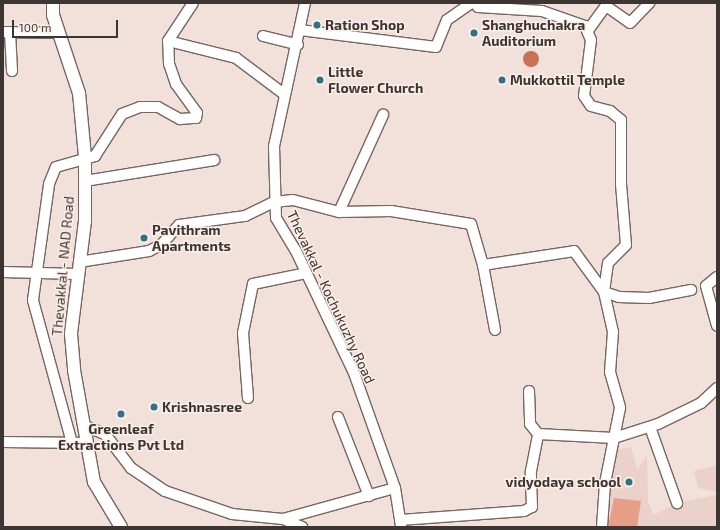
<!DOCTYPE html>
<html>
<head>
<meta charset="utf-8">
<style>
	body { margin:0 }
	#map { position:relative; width:720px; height:530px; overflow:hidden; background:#f2e0da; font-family:"Exo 2",sans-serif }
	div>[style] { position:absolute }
	.built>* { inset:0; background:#ead1c9 }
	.green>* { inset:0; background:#e69e88 }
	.water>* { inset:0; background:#c97157 }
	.round { border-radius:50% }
	.roads { filter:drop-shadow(1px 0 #766661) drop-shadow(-1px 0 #766661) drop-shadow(0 1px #766661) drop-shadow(0 -1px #766661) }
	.minor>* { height:10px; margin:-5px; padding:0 5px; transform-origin:5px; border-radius:5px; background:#fff }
	.major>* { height:12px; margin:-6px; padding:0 6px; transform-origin:6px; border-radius:6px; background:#fff }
	.dots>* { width:11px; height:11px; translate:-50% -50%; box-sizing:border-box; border:2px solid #fceee9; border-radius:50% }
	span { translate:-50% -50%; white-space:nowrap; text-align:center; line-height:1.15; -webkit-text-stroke:3px #fceee9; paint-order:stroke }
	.poi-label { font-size:14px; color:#3c3533; font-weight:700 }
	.left { translate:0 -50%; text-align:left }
	.right { translate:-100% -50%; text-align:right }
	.street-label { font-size:14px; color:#3c3533 }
	.frame { position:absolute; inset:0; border:4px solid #3c3533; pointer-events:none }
	.scale { position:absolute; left:12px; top:20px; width:106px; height:18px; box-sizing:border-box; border:2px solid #3c3533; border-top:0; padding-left:5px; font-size:12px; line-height:14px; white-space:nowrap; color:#3c3533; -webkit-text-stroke:3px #fceee9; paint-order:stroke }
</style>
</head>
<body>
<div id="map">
	<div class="built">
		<div style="clip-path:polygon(631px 447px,637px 469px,647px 455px,648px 501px,653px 515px,681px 502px,717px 495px,717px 527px,602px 527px,617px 450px)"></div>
		<div style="clip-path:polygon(717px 465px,717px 492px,698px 488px,694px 471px)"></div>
	</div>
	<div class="green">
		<div style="clip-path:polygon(614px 498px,641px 501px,637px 527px,608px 527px)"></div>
	</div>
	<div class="water">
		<div class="round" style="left:523px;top:51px;width:16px;height:16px"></div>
	</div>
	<div class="roads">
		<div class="minor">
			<div style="left:305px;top:3px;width:146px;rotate:102.2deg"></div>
			<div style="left:274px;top:146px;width:72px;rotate:88.4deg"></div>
			<div style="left:276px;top:218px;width:39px;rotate:59deg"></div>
			<div style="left:296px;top:251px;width:135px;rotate:64.6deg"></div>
			<div style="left:354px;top:373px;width:122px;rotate:70.4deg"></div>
			<div style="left:395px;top:488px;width:39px;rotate:81deg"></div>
			<div style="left:475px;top:3px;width:5px;rotate:53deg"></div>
			<div style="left:478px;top:7px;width:64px;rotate:3.6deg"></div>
			<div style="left:542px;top:11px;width:46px;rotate:19.2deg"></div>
			<div style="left:585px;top:26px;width:15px;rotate:67deg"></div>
			<div style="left:591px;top:40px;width:56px;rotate:97.1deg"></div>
			<div style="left:584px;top:96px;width:12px;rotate:55deg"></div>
			<div style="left:591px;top:106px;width:20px;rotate:15deg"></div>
			<div style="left:610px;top:111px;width:14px;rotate:39deg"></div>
			<div style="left:621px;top:120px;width:64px;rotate:90deg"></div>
			<div style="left:621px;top:184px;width:61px;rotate:85.3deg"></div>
			<div style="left:626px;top:245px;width:25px;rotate:135deg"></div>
			<div style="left:608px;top:263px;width:29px;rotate:98deg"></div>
			<div style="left:604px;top:292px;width:41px;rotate:77.3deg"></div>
			<div style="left:613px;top:332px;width:40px;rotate:94.3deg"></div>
			<div style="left:610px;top:372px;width:37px;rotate:74deg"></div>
			<div style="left:620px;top:408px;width:76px;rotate:101.3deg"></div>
			<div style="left:605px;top:483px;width:44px;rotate:93.9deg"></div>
			<div style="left:589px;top:29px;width:29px;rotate:-54deg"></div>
			<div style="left:606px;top:6px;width:29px;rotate:35deg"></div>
			<div style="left:630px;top:23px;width:28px;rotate:-46deg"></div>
			<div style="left:300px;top:30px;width:137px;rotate:7.1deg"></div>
			<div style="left:436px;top:47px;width:29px;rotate:-68deg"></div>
			<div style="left:447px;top:20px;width:29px;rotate:-35deg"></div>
			<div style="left:3px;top:32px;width:55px;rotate:1deg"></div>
			<div style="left:10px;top:32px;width:39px;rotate:87deg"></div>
			<div style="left:263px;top:36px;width:36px;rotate:14deg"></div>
			<div style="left:168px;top:41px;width:70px;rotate:14deg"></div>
			<div style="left:236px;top:58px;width:60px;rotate:36.9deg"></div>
			<div style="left:85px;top:181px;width:131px;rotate:-9.2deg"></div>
			<div style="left:339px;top:212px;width:107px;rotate:-65.6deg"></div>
			<div style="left:79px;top:262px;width:71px;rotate:-8.9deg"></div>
			<div style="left:149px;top:251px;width:13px;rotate:-27deg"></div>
			<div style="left:161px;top:245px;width:27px;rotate:-48deg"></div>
			<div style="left:179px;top:225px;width:67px;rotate:-7.8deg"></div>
			<div style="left:245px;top:216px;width:32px;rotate:-26deg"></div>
			<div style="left:274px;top:202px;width:19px;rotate:-6deg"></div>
			<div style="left:293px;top:200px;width:48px;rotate:14.6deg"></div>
			<div style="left:339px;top:212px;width:52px;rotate:-1.1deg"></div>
			<div style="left:391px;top:211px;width:81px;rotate:9.2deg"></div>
			<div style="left:471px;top:224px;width:43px;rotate:73.7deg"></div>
			<div style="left:483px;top:265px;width:92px;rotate:-8.7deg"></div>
			<div style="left:574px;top:251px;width:51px;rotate:53.8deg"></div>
			<div style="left:604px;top:292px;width:16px;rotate:18deg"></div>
			<div style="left:619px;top:297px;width:30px;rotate:2deg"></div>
			<div style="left:649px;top:298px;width:43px;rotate:-10.8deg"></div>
			<div style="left:483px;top:265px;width:66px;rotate:79.5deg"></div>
			<div style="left:3px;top:272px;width:75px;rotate:1.5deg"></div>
			<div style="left:717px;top:277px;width:14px;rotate:141deg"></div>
			<div style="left:706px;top:286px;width:41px;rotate:74.6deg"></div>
			<div style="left:529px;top:391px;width:33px;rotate:88deg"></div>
			<div style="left:530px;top:424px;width:13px;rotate:51deg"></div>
			<div style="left:538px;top:434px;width:76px;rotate:3deg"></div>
			<div style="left:614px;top:438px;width:46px;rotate:-17.7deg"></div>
			<div style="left:658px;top:424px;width:48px;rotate:-26deg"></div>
			<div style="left:701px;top:403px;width:22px;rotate:-43deg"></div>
			<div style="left:248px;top:398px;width:65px;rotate:-94.4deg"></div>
			<div style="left:243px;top:333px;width:50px;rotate:-78.5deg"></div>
			<div style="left:253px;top:284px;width:54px;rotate:-11.7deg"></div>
			<div style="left:338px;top:417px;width:85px;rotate:68.6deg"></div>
			<div style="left:85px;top:426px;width:22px;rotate:22deg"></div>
			<div style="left:105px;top:434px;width:43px;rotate:52.6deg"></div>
			<div style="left:131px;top:468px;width:41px;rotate:34.1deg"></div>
			<div style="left:165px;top:491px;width:71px;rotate:18.9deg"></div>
			<div style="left:232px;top:514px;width:51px;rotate:5.6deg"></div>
			<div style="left:283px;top:519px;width:116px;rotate:-15.5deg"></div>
			<div style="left:650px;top:427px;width:81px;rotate:70.4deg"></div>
			<div style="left:3px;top:442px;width:85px;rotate:0.7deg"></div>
			<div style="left:72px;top:443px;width:148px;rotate:-105.3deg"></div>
			<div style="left:33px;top:300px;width:117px;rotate:-82.1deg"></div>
			<div style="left:49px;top:184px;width:18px;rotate:-68deg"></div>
			<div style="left:56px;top:167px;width:41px;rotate:-15.8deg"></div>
			<div style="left:95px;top:156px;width:50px;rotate:-57.3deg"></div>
			<div style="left:122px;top:114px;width:19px;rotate:-21deg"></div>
			<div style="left:140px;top:107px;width:18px"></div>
			<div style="left:158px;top:107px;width:25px;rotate:29deg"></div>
			<div style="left:180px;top:119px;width:16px;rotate:-4deg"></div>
			<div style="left:196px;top:118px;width:5px;rotate:-79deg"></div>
			<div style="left:197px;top:113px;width:36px;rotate:-126deg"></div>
			<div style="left:176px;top:84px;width:21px;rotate:-109deg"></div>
			<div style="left:169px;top:64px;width:23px;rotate:-92deg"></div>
			<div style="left:168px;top:41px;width:45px;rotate:-56.7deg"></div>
			<div style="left:283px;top:519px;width:21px;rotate:23deg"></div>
			<div style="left:400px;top:520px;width:124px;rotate:-4.2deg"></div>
			<div style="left:524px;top:511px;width:9px;rotate:-27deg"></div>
			<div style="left:532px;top:507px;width:36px;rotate:-92deg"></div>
			<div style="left:531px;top:471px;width:38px;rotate:-79deg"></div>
		</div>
		<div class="major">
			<div style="left:53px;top:3px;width:12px;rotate:90deg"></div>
			<div style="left:53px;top:15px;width:82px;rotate:71.6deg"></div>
			<div style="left:79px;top:93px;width:64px;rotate:84.6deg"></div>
			<div style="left:85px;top:157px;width:64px;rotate:90deg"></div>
			<div style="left:85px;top:221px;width:114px;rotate:97.1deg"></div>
			<div style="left:71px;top:334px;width:36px;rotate:85deg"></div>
			<div style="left:74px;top:370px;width:114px;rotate:79.9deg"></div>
			<div style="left:94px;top:482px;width:52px;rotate:59deg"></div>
		</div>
	</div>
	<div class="dots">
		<div style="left:317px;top:25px;background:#307284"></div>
		<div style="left:474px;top:33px;background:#307284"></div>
		<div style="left:320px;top:80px;background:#307284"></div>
		<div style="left:502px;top:80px;background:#307284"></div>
		<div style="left:144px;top:238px;background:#307284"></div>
		<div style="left:154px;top:407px;background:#307284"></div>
		<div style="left:121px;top:414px;background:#307284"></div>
		<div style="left:629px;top:482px;background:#307284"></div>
	</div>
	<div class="poi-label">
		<span class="left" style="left:325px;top:25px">Ration Shop</span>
		<span class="left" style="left:482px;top:33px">Shanghuchakra<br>Auditorium</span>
		<span class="left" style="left:328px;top:80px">Little<br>Flower Church</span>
		<span class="left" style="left:510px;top:80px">Mukkottil Temple</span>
		<span class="left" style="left:152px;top:238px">Pavithram<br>Apartments</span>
		<span class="left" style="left:162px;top:407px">Krishnasree</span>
		<span style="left:121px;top:437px">Greenleaf<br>Extractions Pvt Ltd</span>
		<span class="right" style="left:621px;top:482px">vidyodaya school</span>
	</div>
	<div class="street-label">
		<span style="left:63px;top:266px;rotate:-85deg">Thevakkal - NAD Road</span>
		<span style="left:331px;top:297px;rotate:65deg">Thevakkal - Kochukuzhy Road</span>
	</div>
	<div class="frame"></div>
	<div class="scale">100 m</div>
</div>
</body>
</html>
